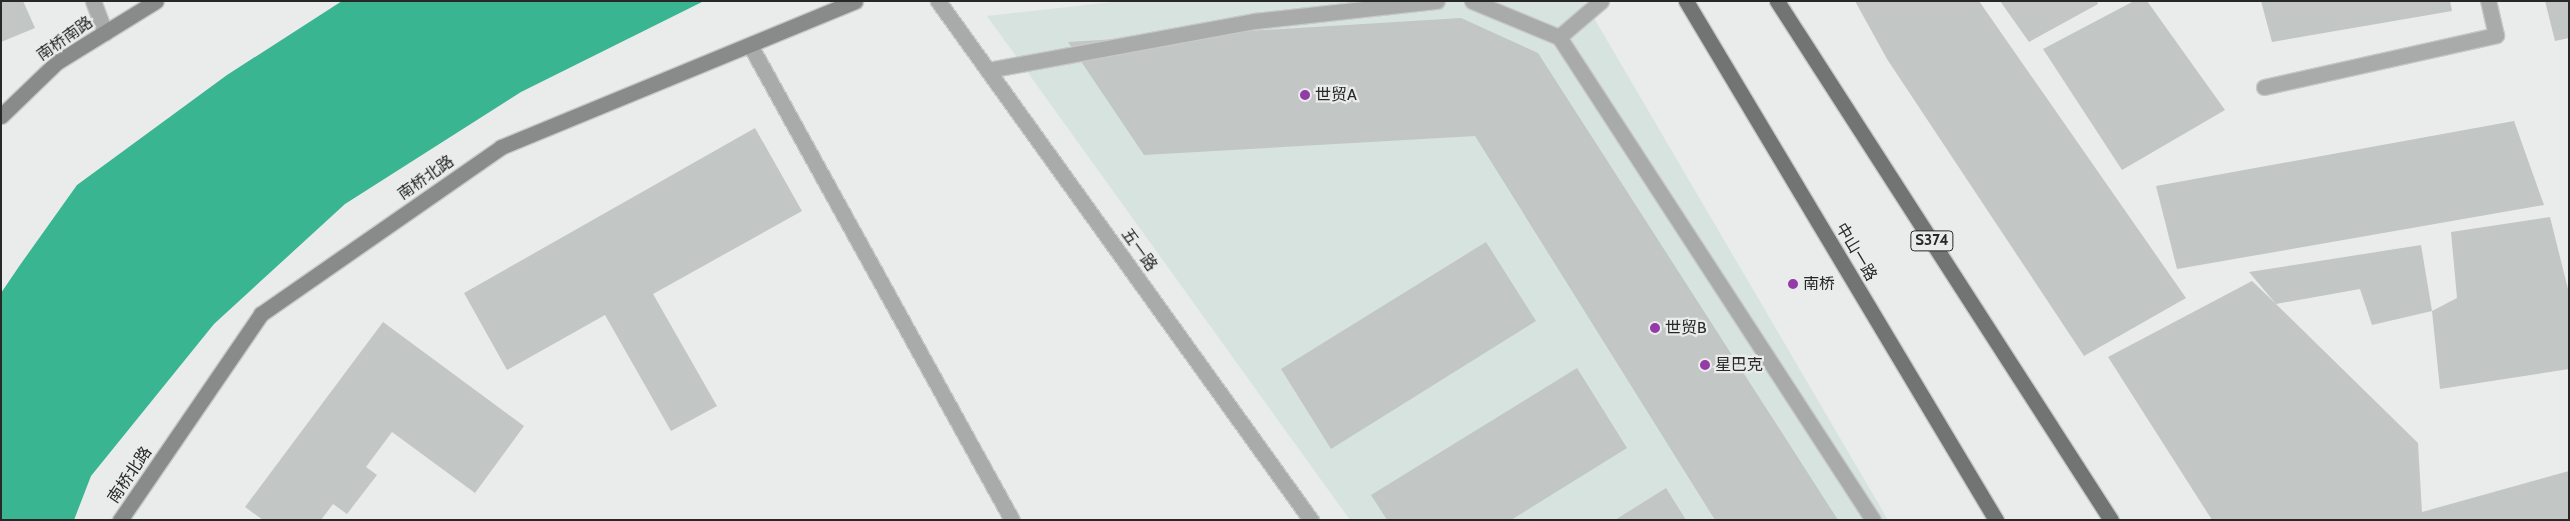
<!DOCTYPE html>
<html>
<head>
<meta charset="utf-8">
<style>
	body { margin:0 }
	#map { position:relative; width:2570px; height:521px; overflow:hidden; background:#e9eceb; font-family:Cabin,"Noto Sans SC",sans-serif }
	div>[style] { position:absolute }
	.built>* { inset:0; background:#d7e3de }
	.water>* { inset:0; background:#39b592 }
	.building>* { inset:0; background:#c2c6c5 }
	.roads { filter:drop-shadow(1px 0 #c6c9c8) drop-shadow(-1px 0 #c6c9c8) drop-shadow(0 1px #c6c9c8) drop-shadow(0 -1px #c6c9c8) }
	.lane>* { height:15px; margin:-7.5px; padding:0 7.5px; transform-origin:7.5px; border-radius:7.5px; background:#a9aaaa }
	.street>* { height:15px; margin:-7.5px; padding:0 7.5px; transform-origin:7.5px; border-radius:7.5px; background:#a9aaaa }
	.secondary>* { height:15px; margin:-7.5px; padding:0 7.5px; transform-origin:7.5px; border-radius:7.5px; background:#888b8a }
	.primary>* { height:15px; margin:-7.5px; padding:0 7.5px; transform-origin:7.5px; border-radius:7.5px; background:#717473 }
	.dots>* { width:14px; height:14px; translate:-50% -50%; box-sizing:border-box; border:2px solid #e9eceb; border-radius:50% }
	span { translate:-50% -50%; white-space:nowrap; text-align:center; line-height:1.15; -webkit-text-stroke:4.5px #e9eceb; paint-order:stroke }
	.shield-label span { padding:1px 4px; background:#e9eceb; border:1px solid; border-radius:4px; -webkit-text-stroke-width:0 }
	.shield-label { font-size:15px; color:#272827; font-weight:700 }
	.street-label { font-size:16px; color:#272827 }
	.poi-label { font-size:16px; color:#272827 }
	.left { translate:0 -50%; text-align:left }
	.frame { position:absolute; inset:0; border:2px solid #272827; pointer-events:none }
</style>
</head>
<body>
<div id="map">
	<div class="built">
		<div style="clip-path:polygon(1122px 1px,1584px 1px,1888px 520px,1350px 520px,987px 16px)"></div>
	</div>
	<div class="water">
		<div style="clip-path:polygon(342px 1px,704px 1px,521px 92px,345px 204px,214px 324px,91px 476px,74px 520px,1px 520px,1px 293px,20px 265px,77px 185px,227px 75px)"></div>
	</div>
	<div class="building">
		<div style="clip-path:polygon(1px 1px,23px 1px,35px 28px,1px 42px)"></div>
		<div style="clip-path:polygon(1855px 1px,1979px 1px,2186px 298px,2084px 356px,1887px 59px)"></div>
		<div style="clip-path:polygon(2000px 1px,2097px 1px,2098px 4px,2029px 42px)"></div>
		<div style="clip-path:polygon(2134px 1px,2147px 1px,2225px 110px,2122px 170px,2043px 49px)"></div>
		<div style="clip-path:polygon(2261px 1px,2450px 1px,2452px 11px,2272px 42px)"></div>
		<div style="clip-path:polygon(2545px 1px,2569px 1px,2569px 38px,2555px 41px)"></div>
		<div style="clip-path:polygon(1461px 18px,1538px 53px,1838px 520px,1715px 520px,1475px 136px,1144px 155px,1068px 42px)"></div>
		<div style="clip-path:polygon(2514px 121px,2544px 205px,2177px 269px,2156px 186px)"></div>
		<div style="clip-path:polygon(755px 128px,802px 211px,653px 294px,717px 406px,671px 431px,605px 315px,507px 370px,464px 293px)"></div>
		<div style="clip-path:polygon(2550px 217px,2569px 293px,2569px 369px,2440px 389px,2432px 311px,2457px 298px,2451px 232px)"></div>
		<div style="clip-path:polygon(1486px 242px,1536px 321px,1331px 449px,1281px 369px)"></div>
		<div style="clip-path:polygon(2421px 245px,2432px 311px,2372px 325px,2360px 289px,2276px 304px,2418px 443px,2422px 512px,2569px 471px,2569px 520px,2212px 520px,2108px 357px,2252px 281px,2276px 304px,2249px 272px)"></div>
		<div style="clip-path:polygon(383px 322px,524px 426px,475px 493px,392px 432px,366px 467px,377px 475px,347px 514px,333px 504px,321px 520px,263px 520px,245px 507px)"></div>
		<div style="clip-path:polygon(1577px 368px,1627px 448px,1511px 520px,1387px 520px,1371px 495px)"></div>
		<div style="clip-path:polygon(1666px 488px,1686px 520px,1615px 520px)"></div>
	</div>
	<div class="roads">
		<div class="lane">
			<div style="left:93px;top:1px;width:34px;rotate:69deg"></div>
			<div style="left:1472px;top:1px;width:94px;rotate:22.5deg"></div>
			<div style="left:1601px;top:1px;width:55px;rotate:139.4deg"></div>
			<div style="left:1559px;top:37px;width:576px;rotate:56.97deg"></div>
			<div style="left:750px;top:45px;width:542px;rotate:61.12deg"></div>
			<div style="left:988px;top:70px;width:271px;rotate:-10.4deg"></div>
			<div style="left:1255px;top:21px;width:183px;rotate:-6.3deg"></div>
			<div style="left:2264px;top:87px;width:238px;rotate:-12.6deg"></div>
			<div style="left:2496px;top:35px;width:35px;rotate:-103deg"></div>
		</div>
		<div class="street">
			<div style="left:938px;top:1px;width:639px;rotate:54.3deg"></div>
		</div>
		<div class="secondary">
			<div style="left:1px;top:116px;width:78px;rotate:-44deg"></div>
			<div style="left:57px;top:62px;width:116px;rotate:-31.6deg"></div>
			<div style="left:120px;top:520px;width:250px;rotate:-55.6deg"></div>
			<div style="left:261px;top:314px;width:292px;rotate:-34.8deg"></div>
			<div style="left:501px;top:147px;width:383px;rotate:-22.4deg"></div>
		</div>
		<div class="primary">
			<div style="left:1686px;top:1px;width:605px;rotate:59.15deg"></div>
			<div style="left:1777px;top:1px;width:617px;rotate:57.24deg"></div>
		</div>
	</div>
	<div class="dots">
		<div style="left:1305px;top:95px;background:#943ba7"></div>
		<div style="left:1793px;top:284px;background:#943ba7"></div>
		<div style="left:1655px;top:328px;background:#943ba7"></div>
		<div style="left:1705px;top:365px;background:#943ba7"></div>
	</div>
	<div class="shield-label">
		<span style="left:1932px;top:241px">S374</span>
	</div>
	<div class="street-label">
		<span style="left:65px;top:39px;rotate:-35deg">南桥南路</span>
		<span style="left:426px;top:178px;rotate:-35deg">南桥北路</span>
		<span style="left:1139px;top:250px;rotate:54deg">五一路</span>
		<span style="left:1856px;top:252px;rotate:59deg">中山一路</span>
		<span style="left:130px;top:475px;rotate:-56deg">南桥北路</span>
	</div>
	<div class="poi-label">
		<span class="left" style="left:1315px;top:95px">世贸A</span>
		<span class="left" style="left:1803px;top:284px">南桥</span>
		<span class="left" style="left:1665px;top:328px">世贸B</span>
		<span class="left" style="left:1715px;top:365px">星巴克</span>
	</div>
	<div class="frame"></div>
</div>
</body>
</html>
